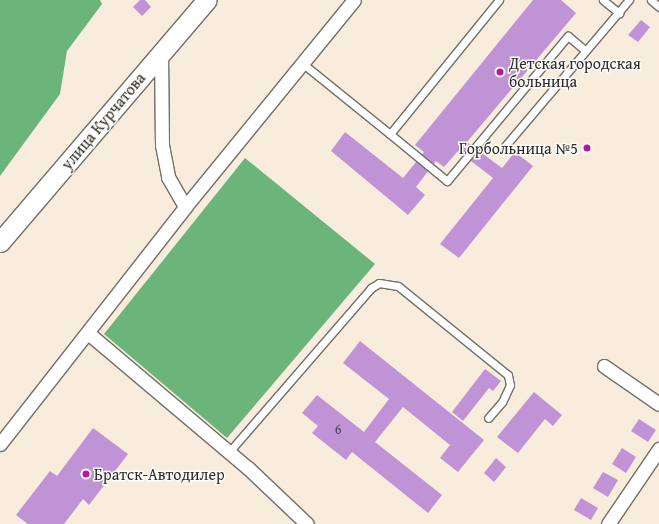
<!DOCTYPE html>
<html>
<head>
<meta charset="utf-8">
<style>
	body { margin:0 }
	#map { position:relative; width:659px; height:524px; overflow:hidden; background:#f8eddc; font-family:"Gentium Book Plus",serif }
	div>[style] { position:absolute }
	.forest>* { inset:0; background:#6bb47a }
	.building>* { inset:0; background:#bf93d5 }
	.roads { filter:drop-shadow(1px 0 #736f69) drop-shadow(-1px 0 #736f69) drop-shadow(0 1px #736f69) drop-shadow(0 -1px #736f69) }
	.service>* { height:7px; margin:-3.5px; padding:0 3.5px; transform-origin:3.5px; border-radius:3.5px; background:#fff }
	.minor>* { height:13px; margin:-6.5px; padding:0 6.5px; transform-origin:6.5px; border-radius:6.5px; background:#fff }
	.secondary>* { height:19px; margin:-9.5px; padding:0 9.5px; transform-origin:9.5px; border-radius:9.5px; background:#fff }
	.dots>* { width:11px; height:11px; translate:-50% -50%; box-sizing:border-box; border:2px solid #fdfcf7; border-radius:50% }
	span { translate:-50% -50%; white-space:nowrap; text-align:center; line-height:1.15; -webkit-text-stroke:3px #fdfcf7; paint-order:stroke }
	.number-label { font-size:14px; color:#504556 }
	.number-label span { -webkit-text-stroke-width:0 }
	.poi-label { font-size:16px; color:#2b2b2b }
	.left { translate:0 -50%; text-align:left }
	.right { translate:-100% -50%; text-align:right }
	.street-label { font-size:16px; color:#2b2b2b }
</style>
</head>
<body>
<div id="map">
	<div class="forest">
		<div style="clip-path:polygon(0 0,100px 0,102px 4px,67px 51px,60px 94px,0 176px)"></div>
		<div style="clip-path:polygon(245px 158px,375px 264px,227px 438px,104px 334px)"></div>
	</div>
	<div class="building">
		<div style="clip-path:polygon(140px 0,145px 0,151px 7px,142px 16px,133px 7px)"></div>
		<div style="clip-path:polygon(533px 0,561px 0,576px 13px,467px 142px,502px 168px,515px 152px,533px 166px,459px 258px,440px 244px,493px 178px,458px 151px,444px 167px,436px 161px,416px 187px,425px 195px,408px 215px,331px 151px,345px 132px,403px 178px,424px 152px,415px 145px)"></div>
		<div style="clip-path:polygon(641px 20px,650px 27px,638px 42px,628px 35px)"></div>
		<div style="clip-path:polygon(360px 341px,484px 440px,458px 472px,440px 458px,450px 445px,403px 407px,375px 442px,442px 495px,428px 513px,352px 452px,346px 460px,312px 433px,318px 426px,302px 413px,317px 395px,364px 432px,389px 399px,343px 363px)"></div>
		<div style="clip-path:polygon(485px 369px,501px 381px,493px 391px,489px 388px,463px 421px,452px 412px)"></div>
		<div style="clip-path:polygon(534px 392px,562px 415px,553px 426px,545px 419px,518px 453px,497px 437px)"></div>
		<div style="clip-path:polygon(639px 419px,656px 430px,648px 442px,631px 431px)"></div>
		<div style="clip-path:polygon(93px 428px,128px 454px,89px 505px,83px 499px,64px 524px,28px 524px,16px 515px,50px 471px,57px 476px)"></div>
		<div style="clip-path:polygon(622px 448px,636px 457px,626px 473px,612px 464px)"></div>
		<div style="clip-path:polygon(496px 458px,506px 467px,494px 482px,484px 473px)"></div>
		<div style="clip-path:polygon(603px 472px,618px 480px,608px 497px,593px 488px)"></div>
		<div style="clip-path:polygon(581px 498px,598px 508px,591px 520px,574px 510px)"></div>
	</div>
	<div class="roads">
		<div class="service">
			<div style="left:603px;top:0;width:21px;rotate:39deg"></div>
			<div style="left:651px;top:0;width:11px;rotate:41deg"></div>
			<div style="left:302px;top:63px;width:113px;rotate:38.9deg"></div>
			<div style="left:390px;top:134px;width:173px;rotate:-50.9deg"></div>
			<div style="left:390px;top:134px;width:74px;rotate:39.5deg"></div>
			<div style="left:447px;top:181px;width:189px;rotate:-50.2deg"></div>
			<div style="left:568px;top:36px;width:23px;rotate:40deg"></div>
			<div style="left:505px;top:146px;width:192px;rotate:-49.7deg"></div>
			<div style="left:229px;top:452px;width:217px;rotate:-49.1deg"></div>
			<div style="left:371px;top:288px;width:9px;rotate:-32deg"></div>
			<div style="left:379px;top:283px;width:19px;rotate:9deg"></div>
			<div style="left:398px;top:286px;width:141px;rotate:39deg"></div>
			<div style="left:508px;top:375px;width:10px;rotate:79deg"></div>
			<div style="left:510px;top:385px;width:19px;rotate:115deg"></div>
			<div style="left:502px;top:402px;width:21px;rotate:131deg"></div>
		</div>
		<div class="minor">
			<div style="left:161px;top:51px;width:94px;rotate:89.4deg"></div>
			<div style="left:162px;top:145px;width:33px;rotate:79deg"></div>
			<div style="left:168px;top:177px;width:34px;rotate:60deg"></div>
			<div style="left:88px;top:333px;width:209px;rotate:40.2deg"></div>
			<div style="left:248px;top:468px;width:81px;rotate:43.5deg"></div>
			<div style="left:604px;top:366px;width:67px;rotate:34.6deg"></div>
			<div style="left:0;top:444px;width:301px;rotate:-52deg"></div>
			<div style="left:185px;top:207px;width:267px;rotate:-50.8deg"></div>
			<div style="left:608px;top:524px;width:91px;rotate:-55.8deg"></div>
		</div>
		<div class="secondary">
			<div style="left:0;top:242px;width:318px;rotate:-49.5deg"></div>
		</div>
	</div>
	<div class="dots">
		<div style="left:500px;top:72px;background:#b5179e"></div>
		<div style="left:587px;top:148px;background:#b5179e"></div>
		<div style="left:86px;top:474px;background:#b5179e"></div>
	</div>
	<div class="number-label">
		<span style="left:338px;top:429px">6</span>
	</div>
	<div class="poi-label">
		<span class="left" style="left:509px;top:72px">Детская городская<br>больница</span>
		<span class="right" style="left:578px;top:148px">Горбольница №5</span>
		<span class="left" style="left:94px;top:474px">Братск-Автодилер</span>
	</div>
	<div class="street-label">
		<span style="left:103px;top:121px;rotate:-50deg">улица Курчатова</span>
	</div>
</div>
</body>
</html>
